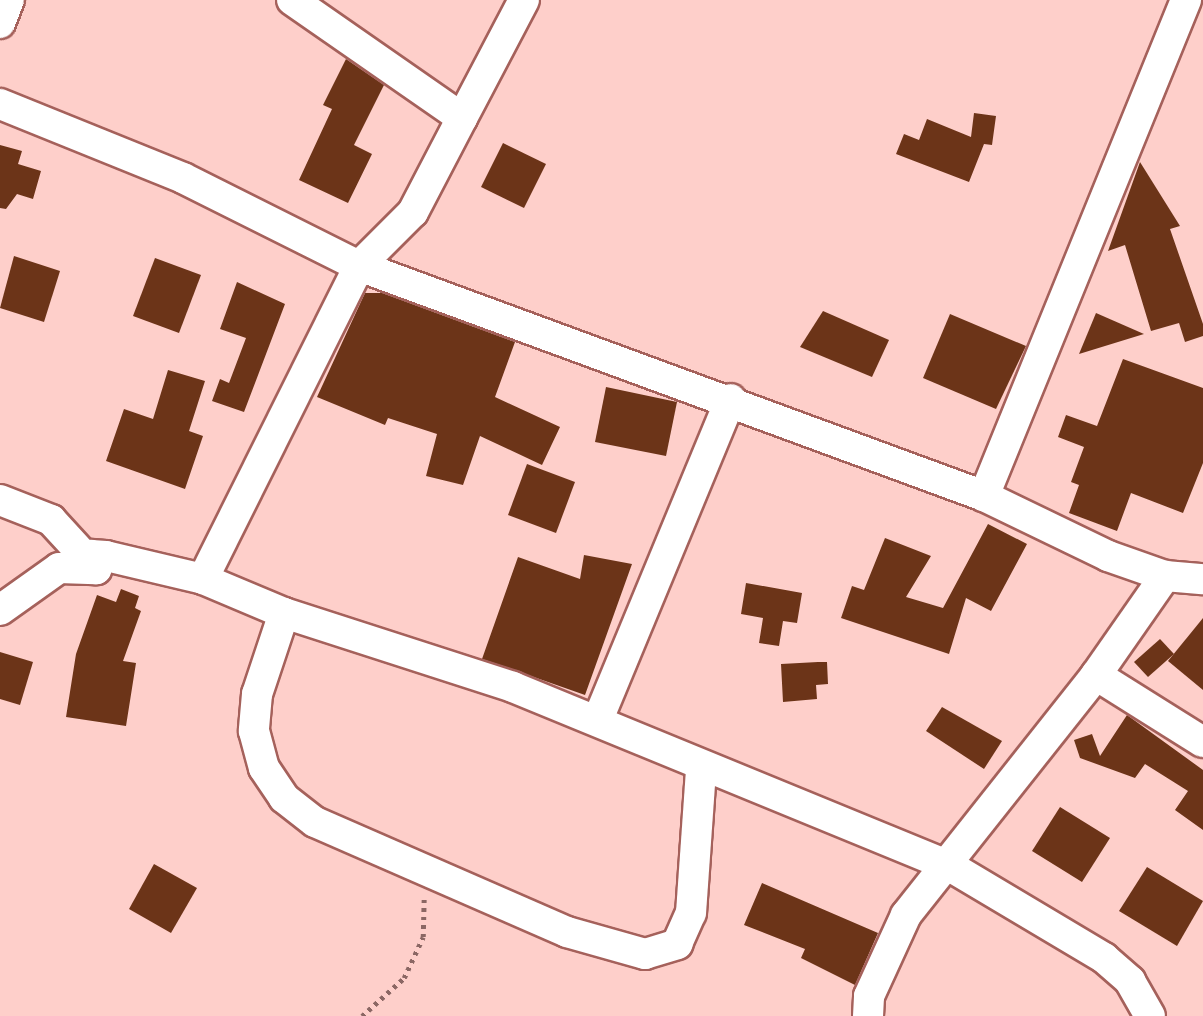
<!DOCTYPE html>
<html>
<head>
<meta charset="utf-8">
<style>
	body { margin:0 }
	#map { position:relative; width:1203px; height:1016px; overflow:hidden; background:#fecfca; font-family:"PT Sans Narrow",sans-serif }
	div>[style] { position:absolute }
	.building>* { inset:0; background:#6c3418 }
	.path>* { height:4.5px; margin-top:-2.25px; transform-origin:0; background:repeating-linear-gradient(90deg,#8b6764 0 3.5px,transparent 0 8.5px) }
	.roads { filter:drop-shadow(2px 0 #a5615b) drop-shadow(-2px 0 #a5615b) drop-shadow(0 2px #a5615b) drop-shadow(0 -2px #a5615b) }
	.minor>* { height:30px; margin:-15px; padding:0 15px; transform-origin:15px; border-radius:15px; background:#fff }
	span { translate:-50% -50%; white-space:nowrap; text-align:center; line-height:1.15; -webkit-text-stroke:7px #fecfca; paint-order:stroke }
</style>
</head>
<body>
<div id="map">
	<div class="building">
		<div style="clip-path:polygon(346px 59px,384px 85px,354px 145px,372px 154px,348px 203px,299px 180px,332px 109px,323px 105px)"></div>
		<div style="clip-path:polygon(974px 113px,996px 116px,992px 145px,984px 144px,969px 182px,896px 154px,904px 134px,919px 140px,927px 119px,971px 137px)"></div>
		<div style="clip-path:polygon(503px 143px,546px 164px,524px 208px,481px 187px)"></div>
		<div style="clip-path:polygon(0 145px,22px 151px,18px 164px,41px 171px,33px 199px,17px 194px,6px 209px,0 208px)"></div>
		<div style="clip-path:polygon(1140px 162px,1180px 226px,1170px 229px,1203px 324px,1203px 336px,1185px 342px,1179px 323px,1151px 331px,1125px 245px,1108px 251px)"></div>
		<div style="clip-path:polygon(14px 256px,60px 271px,44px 322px,0 308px)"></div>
		<div style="clip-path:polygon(155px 258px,201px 275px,179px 333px,133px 316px)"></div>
		<div style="clip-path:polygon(237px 282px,285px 304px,244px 412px,212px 401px,220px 379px,229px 383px,246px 338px,220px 329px)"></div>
		<div style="clip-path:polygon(365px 293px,382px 293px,515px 342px,495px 397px,560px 427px,542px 465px,480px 436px,463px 485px,426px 476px,437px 434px,388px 418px,385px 425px,317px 397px)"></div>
		<div style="clip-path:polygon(823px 311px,889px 340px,872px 377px,800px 347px)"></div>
		<div style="clip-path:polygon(1096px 313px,1144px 334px,1079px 354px)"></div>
		<div style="clip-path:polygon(950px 314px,1026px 346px,996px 409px,923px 378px)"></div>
		<div style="clip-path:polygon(1123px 359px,1203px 388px,1203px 463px,1183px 513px,1131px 493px,1117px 531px,1069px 513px,1079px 485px,1071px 482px,1084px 447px,1058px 437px,1066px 415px,1097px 426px)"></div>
		<div style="clip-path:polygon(168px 370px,205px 381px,189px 431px,203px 436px,185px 489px,106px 461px,124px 409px,153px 419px)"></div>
		<div style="clip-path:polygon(606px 387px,677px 402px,666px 456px,595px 442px)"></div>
		<div style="clip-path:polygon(527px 464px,575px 482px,556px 533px,508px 515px)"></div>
		<div style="clip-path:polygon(988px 524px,1027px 544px,991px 611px,966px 598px,949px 654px,841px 618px,852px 586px,864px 590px,885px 538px,931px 556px,906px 597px,943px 608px)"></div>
		<div style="clip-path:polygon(584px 555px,632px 564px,585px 695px,482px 659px,518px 557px,580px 579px)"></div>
		<div style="clip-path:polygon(746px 583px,802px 593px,797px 623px,783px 621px,779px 646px,759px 643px,763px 618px,741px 614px)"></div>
		<div style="clip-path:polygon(121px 589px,139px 596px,135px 608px,141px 611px,123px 661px,136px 663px,126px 726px,66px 717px,76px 654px,97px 595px,116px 602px)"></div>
		<div style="clip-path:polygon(1203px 618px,1203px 690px,1168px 661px)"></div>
		<div style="clip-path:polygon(1160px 639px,1174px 654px,1148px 677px,1134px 662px)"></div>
		<div style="clip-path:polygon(0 652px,33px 662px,20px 705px,0 699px)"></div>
		<div style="clip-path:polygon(818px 662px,827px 662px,828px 684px,816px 685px,817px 699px,783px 702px,781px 664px)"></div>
		<div style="clip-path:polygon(942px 707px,1002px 741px,984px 769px,926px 731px)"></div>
		<div style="clip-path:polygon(1127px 715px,1203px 770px,1203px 830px,1175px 810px,1188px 791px,1145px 764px,1135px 778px,1080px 758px,1074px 740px,1092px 734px,1100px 756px)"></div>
		<div style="clip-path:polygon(1060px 807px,1110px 838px,1082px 882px,1032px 851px)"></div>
		<div style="clip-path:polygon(154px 864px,197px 888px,171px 933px,129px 909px)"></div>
		<div style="clip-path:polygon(1147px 867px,1203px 901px,1177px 946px,1119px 911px)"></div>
		<div style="clip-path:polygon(762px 883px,878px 933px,855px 985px,801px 958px,805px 949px,744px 925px)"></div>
	</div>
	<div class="path">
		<div style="left:362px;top:1016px;width:57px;rotate:-42.1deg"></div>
		<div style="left:404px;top:978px;width:45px;rotate:-65.1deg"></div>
		<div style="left:423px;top:937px;width:40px;rotate:-88.6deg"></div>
	</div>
	<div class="roads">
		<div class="minor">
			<div style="left:1186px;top:0;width:536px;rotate:112.16deg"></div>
			<div style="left:984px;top:496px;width:138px;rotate:25.8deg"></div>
			<div style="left:1108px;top:556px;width:60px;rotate:19.3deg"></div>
			<div style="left:1165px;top:576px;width:38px;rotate:5deg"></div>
			<div style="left:0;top:23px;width:25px;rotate:-69deg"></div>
			<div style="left:0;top:104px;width:197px;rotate:22deg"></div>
			<div style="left:183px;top:178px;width:197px;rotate:26.6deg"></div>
			<div style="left:359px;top:266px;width:76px;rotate:-45deg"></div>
			<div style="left:413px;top:212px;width:106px;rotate:-62.5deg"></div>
			<div style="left:462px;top:118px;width:207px;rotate:-145.2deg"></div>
			<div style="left:462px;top:118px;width:133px;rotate:-62.3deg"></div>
			<div style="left:0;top:500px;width:55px;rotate:21.4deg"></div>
			<div style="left:51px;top:520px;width:67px;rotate:47.4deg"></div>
			<div style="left:203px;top:579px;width:350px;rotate:-63.5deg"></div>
			<div style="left:359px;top:266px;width:666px;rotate:20.2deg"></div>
			<div style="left:0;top:610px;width:72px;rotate:-35.4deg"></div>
			<div style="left:59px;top:568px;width:37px;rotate:2deg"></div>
			<div style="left:96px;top:569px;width:15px;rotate:-110deg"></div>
			<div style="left:91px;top:555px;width:15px;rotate:4deg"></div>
			<div style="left:106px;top:556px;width:100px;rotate:13.3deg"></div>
			<div style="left:203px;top:579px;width:88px;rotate:22.8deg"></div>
			<div style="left:284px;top:613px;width:241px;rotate:17.9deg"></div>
			<div style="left:513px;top:687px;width:470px;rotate:22.3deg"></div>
			<div style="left:948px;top:865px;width:182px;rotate:30.8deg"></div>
			<div style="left:1104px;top:958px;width:35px;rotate:41deg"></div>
			<div style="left:1130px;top:981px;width:40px;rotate:60.3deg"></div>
			<div style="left:284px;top:613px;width:85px;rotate:108.4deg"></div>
			<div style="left:257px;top:694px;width:37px;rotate:95deg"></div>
			<div style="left:254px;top:731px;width:38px;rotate:75deg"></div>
			<div style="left:264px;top:768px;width:36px;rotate:56deg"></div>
			<div style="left:284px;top:798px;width:39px;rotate:38deg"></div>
			<div style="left:315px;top:822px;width:275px;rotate:23.6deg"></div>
			<div style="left:567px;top:932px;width:81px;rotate:15.8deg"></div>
			<div style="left:645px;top:954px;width:34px;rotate:-17deg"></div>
			<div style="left:677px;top:944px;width:34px;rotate:-66deg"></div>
			<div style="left:691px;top:913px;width:144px;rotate:-86deg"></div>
			<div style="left:1096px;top:675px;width:126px;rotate:32.1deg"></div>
			<div style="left:599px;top:717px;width:344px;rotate:-67.5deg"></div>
			<div style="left:868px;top:1016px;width:20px;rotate:-87deg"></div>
			<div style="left:869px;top:996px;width:89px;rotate:-65.4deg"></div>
			<div style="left:906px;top:915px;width:306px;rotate:-51.6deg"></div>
			<div style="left:1096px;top:675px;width:121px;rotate:-55.1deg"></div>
		</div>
	</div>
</div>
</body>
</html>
